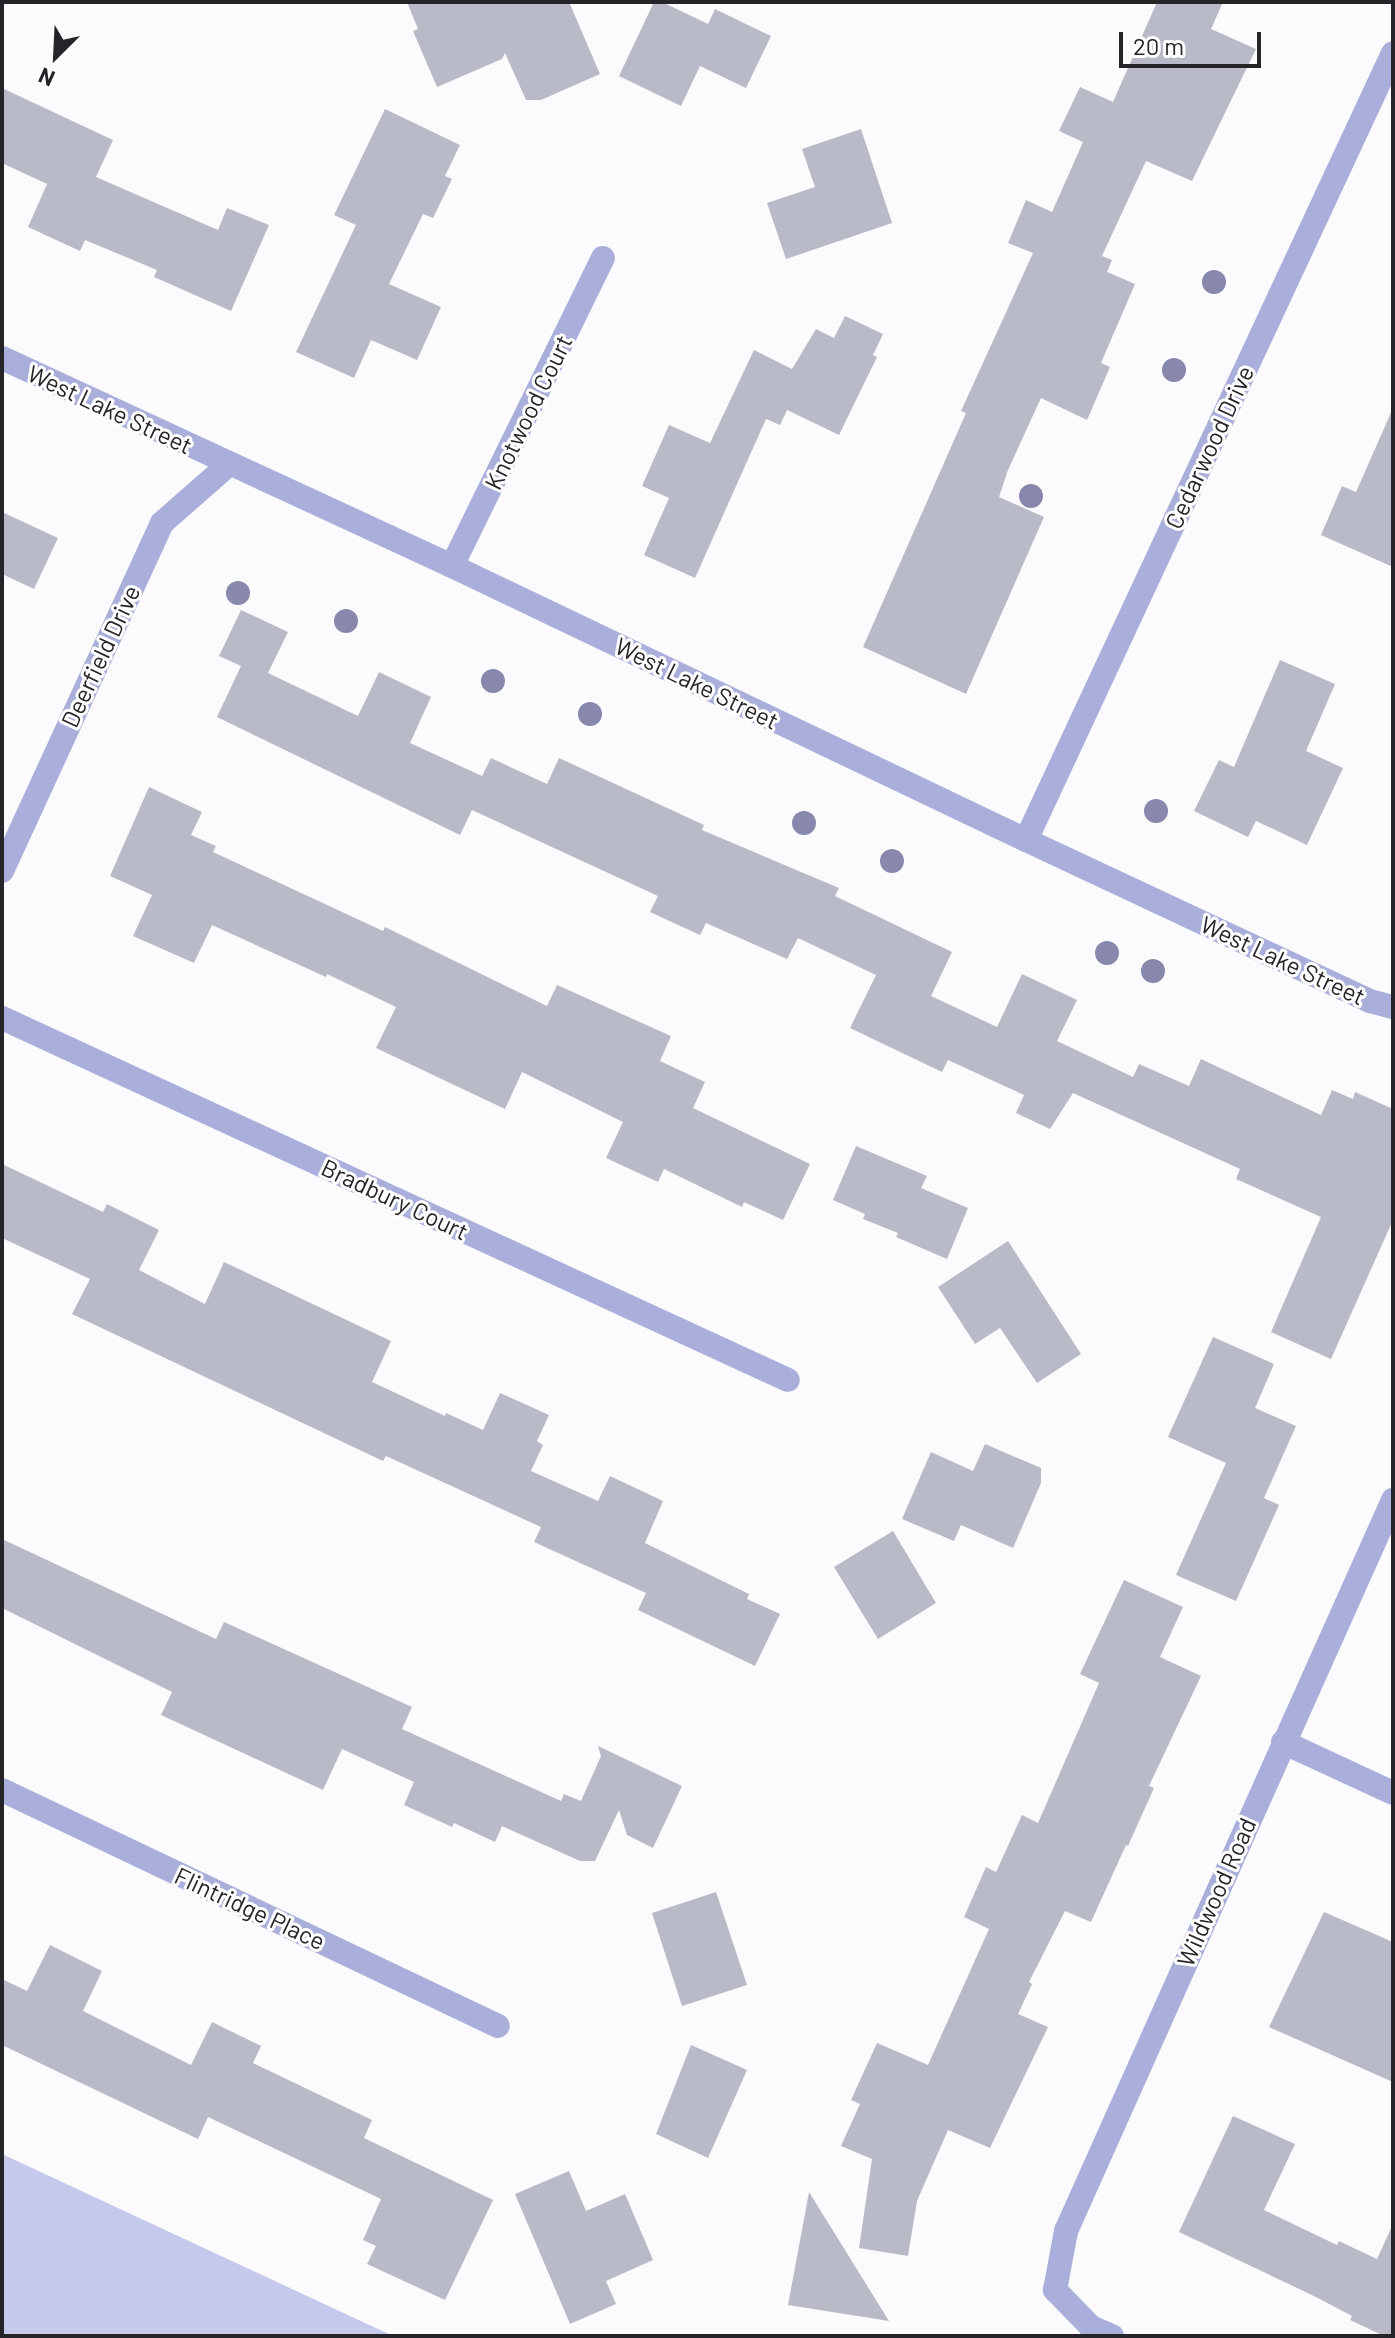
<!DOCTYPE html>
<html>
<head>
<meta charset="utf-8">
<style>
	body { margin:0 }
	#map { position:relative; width:1395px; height:2338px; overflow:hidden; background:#fbfbfe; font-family:Barlow,sans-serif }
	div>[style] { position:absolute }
	.green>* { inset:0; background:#c5caec }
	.building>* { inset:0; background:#b8bac7 }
	.minor>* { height:24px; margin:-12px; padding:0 12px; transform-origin:12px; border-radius:12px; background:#a9afda }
	.trees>* { width:24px; height:24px; margin:-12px; border-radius:50%; background:#8888ac }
	span { translate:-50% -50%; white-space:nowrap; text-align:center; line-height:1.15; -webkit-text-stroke:6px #fff; paint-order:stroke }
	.street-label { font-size:24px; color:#242429 }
	.frame { position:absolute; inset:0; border:4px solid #242429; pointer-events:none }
	.north { position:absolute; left:16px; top:16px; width:80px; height:80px; -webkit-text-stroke:6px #fff; paint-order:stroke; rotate:204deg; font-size:22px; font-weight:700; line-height:32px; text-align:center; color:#242429 }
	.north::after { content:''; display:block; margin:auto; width:28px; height:36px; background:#242429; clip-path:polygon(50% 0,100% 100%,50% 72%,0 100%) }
	.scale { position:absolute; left:1119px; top:32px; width:142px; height:36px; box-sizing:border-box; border:4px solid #242429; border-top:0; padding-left:10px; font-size:24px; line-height:28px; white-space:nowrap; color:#242429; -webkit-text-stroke:6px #fff; paint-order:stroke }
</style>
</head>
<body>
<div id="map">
	<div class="green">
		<div style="clip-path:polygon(2px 2154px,393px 2336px,2px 2336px)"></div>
	</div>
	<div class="building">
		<div style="clip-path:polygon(407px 2px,569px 2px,600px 74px,541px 100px,526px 100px,505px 53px,502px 59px,437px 87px,413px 31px,418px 29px)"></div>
		<div style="clip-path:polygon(654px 2px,662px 2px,708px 24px,715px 9px,771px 36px,746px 88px,700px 66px,681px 106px,619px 76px)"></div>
		<div style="clip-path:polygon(1157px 2px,1223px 2px,1211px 29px,1256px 49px,1192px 181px,1146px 161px,1102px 256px,1112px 260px,1107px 272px,1135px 284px,1101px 363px,1110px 367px,1087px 420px,1041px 398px,1008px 470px,999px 497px,1044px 517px,966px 694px,863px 647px,966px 413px,961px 411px,1033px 253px,1008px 243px,1026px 200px,1052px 212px,1083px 142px,1059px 131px,1080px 87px,1113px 102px)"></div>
		<div style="clip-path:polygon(2px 88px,113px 140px,96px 177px,218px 230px,227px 208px,269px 225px,231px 311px,154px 277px,157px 270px,85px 240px,80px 251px,28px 227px,47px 184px,2px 163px)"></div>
		<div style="clip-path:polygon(385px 109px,460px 145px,445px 176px,452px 179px,433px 218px,423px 214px,389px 284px,441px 307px,417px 360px,371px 340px,354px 378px,296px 352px,356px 225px,334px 215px)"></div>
		<div style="clip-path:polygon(861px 129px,892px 223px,786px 259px,767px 203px,815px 187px,802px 149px)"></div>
		<div style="clip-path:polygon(845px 316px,883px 334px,873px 355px,877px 357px,839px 435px,787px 410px,780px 425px,766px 419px,695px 578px,644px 555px,669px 498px,642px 486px,669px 425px,710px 443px,754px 350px,792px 369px,816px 329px,834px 338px)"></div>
		<div style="clip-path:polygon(1393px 408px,1393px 567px,1321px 535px,1342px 486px,1356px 492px)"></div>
		<div style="clip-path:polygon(2px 512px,58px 538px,34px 589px,2px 574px)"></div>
		<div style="clip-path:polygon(241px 610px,288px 632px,268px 673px,358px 716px,379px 672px,431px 697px,410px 743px,482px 776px,491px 758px,547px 784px,559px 758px,704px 825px,702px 830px,839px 888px,835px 896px,952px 952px,931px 996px,997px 1027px,1022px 974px,1077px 1000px,1057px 1041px,1133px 1077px,1139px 1064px,1189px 1086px,1201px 1059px,1321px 1115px,1332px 1090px,1353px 1099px,1355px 1092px,1393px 1109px,1393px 1220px,1331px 1359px,1271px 1332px,1321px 1217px,1236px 1179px,1240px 1169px,1073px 1093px,1050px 1129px,1016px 1113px,1024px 1095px,948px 1060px,942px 1072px,850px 1028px,876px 975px,798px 938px,787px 959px,706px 923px,700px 935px,650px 912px,658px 896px,472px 810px,460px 835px,217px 717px,241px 666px,219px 656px)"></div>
		<div style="clip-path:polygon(1280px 660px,1335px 684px,1306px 751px,1343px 768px,1307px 845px,1256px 821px,1248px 837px,1194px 811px,1219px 760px,1234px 767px)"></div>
		<div style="clip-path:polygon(149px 787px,202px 812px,191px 835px,216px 846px,213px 852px,383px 931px,385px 927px,547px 1006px,557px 985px,671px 1036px,660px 1061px,705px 1082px,693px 1108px,810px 1164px,783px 1220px,744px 1202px,742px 1207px,664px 1169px,658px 1182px,606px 1158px,623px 1122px,522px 1072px,505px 1109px,376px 1048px,396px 1007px,327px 974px,326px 977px,212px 925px,194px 963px,133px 936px,152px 895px,110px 876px)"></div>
		<div style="clip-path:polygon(856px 1146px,927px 1176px,921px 1188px,968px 1208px,947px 1259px,896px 1237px,898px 1233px,863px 1219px,865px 1214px,833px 1200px)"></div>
		<div style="clip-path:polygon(2px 1164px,103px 1212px,107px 1204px,159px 1230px,139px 1270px,205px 1304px,224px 1262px,391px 1341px,372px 1382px,445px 1416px,446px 1413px,483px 1430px,500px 1393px,549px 1415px,537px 1441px,543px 1445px,531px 1471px,598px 1501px,610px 1476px,663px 1501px,645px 1543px,749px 1594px,747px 1599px,780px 1614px,755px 1666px,638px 1610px,646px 1593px,534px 1542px,541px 1527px,386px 1456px,383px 1461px,72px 1314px,90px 1279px,2px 1238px)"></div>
		<div style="clip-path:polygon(1008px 1241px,1081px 1354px,1037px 1383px,1000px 1328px,975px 1344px,938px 1287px)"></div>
		<div style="clip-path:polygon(1213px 1337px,1274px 1364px,1255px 1408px,1296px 1426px,1264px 1498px,1279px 1505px,1236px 1601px,1176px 1575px,1226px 1463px,1168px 1437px)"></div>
		<div style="clip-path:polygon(985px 1444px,1041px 1468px,1041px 1483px,1013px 1548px,961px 1525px,954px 1541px,902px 1519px,931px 1452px,973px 1471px)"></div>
		<div style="clip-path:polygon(893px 1531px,936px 1603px,878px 1639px,834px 1567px)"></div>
		<div style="clip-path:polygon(2px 1539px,216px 1639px,224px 1622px,412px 1707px,402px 1729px,561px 1801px,564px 1794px,581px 1801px,601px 1756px,598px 1746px,682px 1786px,653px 1848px,627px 1835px,619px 1810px,595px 1861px,580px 1861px,502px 1826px,495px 1842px,454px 1823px,452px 1827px,404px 1805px,414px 1782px,342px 1749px,323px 1790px,161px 1715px,172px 1692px,2px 1608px)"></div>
		<div style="clip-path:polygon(1124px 1580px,1183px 1607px,1160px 1657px,1201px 1676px,1149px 1786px,1154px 1788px,1128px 1846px,1126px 1845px,1091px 1922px,1065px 1911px,1029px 1982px,1032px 1984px,1018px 2014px,1048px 2027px,990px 2148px,948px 2130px,917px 2201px,908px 2256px,859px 2248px,872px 2159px,841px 2146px,860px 2104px,851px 2100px,877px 2043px,928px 2065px,989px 1929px,964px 1917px,986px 1867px,996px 1872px,1022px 1815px,1038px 1823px,1099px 1683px,1080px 1674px)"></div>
		<div style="clip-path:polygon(716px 1892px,747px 1985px,682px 2006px,652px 1913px)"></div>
		<div style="clip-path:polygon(1324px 1912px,1393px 1942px,1393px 2082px,1269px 2027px)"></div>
		<div style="clip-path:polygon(50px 1945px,102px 1971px,83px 2011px,191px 2065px,212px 2022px,261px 2046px,253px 2063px,372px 2120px,364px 2138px,493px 2200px,445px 2300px,367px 2264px,376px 2246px,363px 2240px,381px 2199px,208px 2117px,198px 2139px,2px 2045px,2px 1979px,27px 1991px)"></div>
		<div style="clip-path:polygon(691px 2045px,747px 2070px,708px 2158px,656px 2134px)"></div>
		<div style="clip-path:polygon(1233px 2116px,1295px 2144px,1264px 2210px,1337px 2245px,1339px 2241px,1377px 2259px,1393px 2224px,1393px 2336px,1384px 2336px,1350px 2320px,1352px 2316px,1314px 2296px,1179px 2232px)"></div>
		<div style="clip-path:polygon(569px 2171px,586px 2211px,625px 2194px,653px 2260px,606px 2281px,616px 2304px,570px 2324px,515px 2194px)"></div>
		<div style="clip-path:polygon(809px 2192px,889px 2321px,788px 2305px)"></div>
	</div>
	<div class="minor">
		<div style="left:2px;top:358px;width:496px;rotate:24.8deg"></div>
		<div style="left:452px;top:566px;width:636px;rotate:25.52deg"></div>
		<div style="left:1026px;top:840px;width:380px;rotate:25.1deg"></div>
		<div style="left:1370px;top:1001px;width:24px;rotate:15deg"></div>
		<div style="left:452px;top:566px;width:343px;rotate:-63.9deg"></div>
		<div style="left:1026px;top:840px;width:868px;rotate:-65deg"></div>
		<div style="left:2px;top:871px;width:383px;rotate:-65.3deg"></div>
		<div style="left:162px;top:523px;width:88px;rotate:-41.3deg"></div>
		<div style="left:2px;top:1018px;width:865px;rotate:24.73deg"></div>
		<div style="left:1283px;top:1742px;width:121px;rotate:24.9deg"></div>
		<div style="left:2px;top:1790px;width:549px;rotate:25.45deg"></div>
		<div style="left:1112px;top:2336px;width:23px;rotate:-157deg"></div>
		<div style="left:1091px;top:2327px;width:52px;rotate:-134.2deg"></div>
		<div style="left:1055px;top:2290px;width:60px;rotate:-79.4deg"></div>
		<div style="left:1066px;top:2231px;width:801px;rotate:-65.9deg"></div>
	</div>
	<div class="trees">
		<div style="left:1214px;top:282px"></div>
		<div style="left:1174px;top:370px"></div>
		<div style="left:1031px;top:496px"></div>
		<div style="left:238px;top:593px"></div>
		<div style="left:346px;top:621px"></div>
		<div style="left:493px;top:681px"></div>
		<div style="left:590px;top:714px"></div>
		<div style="left:1156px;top:811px"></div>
		<div style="left:804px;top:823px"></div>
		<div style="left:892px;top:861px"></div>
		<div style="left:1107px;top:953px"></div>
		<div style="left:1153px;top:971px"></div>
	</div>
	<div class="street-label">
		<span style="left:110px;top:409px;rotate:25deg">West Lake Street</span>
		<span style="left:528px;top:412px;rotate:-64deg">Knotwood Court</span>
		<span style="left:1209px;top:447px;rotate:-65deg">Cedarwood Drive</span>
		<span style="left:100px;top:656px;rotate:-65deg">Deerfield Drive</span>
		<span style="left:697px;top:683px;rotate:26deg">West Lake Street</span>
		<span style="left:1283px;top:960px;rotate:25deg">West Lake Street</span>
		<span style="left:395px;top:1199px;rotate:25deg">Bradbury Court</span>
		<span style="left:1216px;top:1892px;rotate:-66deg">Wildwood Road</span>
		<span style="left:250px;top:1908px;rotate:25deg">Flintridge Place</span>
	</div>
	<div class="frame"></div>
	<div class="north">N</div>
	<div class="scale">20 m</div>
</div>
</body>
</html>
